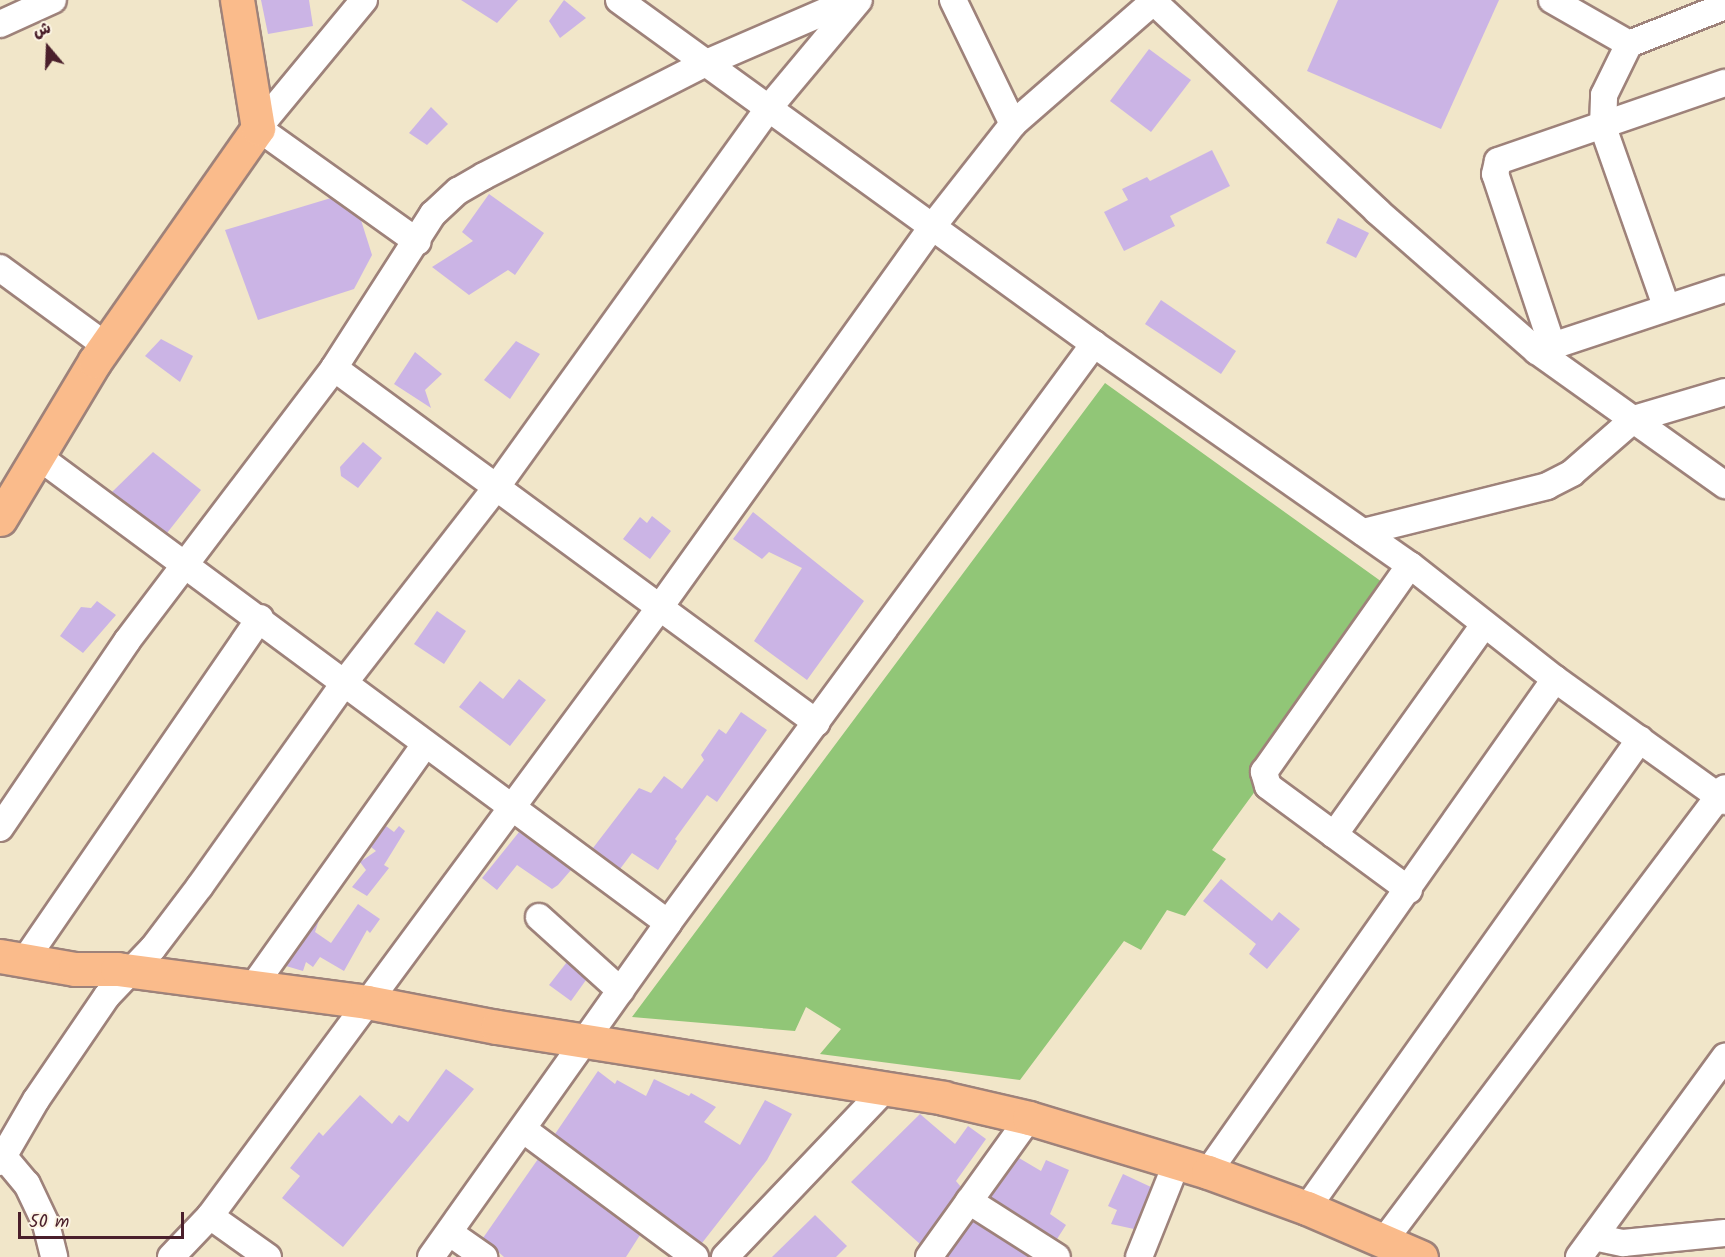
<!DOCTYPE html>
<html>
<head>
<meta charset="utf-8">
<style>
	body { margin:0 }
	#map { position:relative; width:1725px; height:1257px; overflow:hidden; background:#f1e6c9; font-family:Kalam,"Playpen Sans Arabic",sans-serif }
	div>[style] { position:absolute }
	.green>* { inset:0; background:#91c677 }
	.building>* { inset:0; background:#cbb4e5 }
	.roads { filter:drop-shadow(2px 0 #9e827a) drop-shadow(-2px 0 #9e827a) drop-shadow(0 2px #9e827a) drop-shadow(0 -2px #9e827a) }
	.minor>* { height:26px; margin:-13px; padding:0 13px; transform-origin:13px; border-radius:13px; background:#fff }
	.major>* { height:33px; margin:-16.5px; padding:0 16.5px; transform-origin:16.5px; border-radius:16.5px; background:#fabb8b }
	span { translate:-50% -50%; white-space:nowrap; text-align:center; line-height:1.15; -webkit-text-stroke:5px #fcf5e5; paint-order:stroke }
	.north { position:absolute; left:18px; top:18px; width:60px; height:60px; -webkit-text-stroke:4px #fcf5e5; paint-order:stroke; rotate:341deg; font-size:16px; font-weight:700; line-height:24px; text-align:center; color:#4a1f2b }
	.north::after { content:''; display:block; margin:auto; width:21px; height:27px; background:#4a1f2b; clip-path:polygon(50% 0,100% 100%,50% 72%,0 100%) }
	.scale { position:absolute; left:18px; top:1212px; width:166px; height:27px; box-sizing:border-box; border:3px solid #4a1f2b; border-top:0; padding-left:8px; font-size:18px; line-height:21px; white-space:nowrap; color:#4a1f2b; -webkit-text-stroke:4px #fcf5e5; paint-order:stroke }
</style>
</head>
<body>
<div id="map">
	<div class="green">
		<div style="clip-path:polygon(1105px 383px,1389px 587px,1252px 767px,1264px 779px,1212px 850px,1226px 859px,1185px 916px,1167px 910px,1141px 950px,1124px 941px,1020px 1080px,820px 1054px,841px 1029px,806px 1007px,795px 1031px,632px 1017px)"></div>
	</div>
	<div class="building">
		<div style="clip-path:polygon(261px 0,309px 0,313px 26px,268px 34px)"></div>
		<div style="clip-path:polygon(461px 0,518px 0,497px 23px)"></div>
		<div style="clip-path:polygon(564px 0,586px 18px,560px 38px,549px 21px)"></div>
		<div style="clip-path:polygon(1338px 0,1499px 0,1441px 129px,1307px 71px)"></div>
		<div style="clip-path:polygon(1149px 49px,1191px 80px,1151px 132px,1110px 101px)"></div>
		<div style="clip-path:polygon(431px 107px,448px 124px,427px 145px,409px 133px)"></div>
		<div style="clip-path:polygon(1212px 150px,1230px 186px,1170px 216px,1175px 226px,1124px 251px,1104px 212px,1128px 200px,1122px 189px,1147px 177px,1150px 181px)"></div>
		<div style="clip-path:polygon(489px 194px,544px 233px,515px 275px,508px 270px,469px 295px,432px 267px,473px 241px,462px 232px)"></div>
		<div style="clip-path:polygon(331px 198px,361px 220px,372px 255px,354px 289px,258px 320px,225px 230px)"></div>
		<div style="clip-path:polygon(1338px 218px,1369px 233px,1356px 258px,1326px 243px)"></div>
		<div style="clip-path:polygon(1161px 300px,1236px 351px,1221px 374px,1145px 324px)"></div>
		<div style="clip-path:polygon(161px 339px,193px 356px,180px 382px,145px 356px)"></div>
		<div style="clip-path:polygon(516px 341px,540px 354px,510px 399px,484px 380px)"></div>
		<div style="clip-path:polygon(415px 352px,442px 374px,425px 390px,431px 408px,394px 384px)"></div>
		<div style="clip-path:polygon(363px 442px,382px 458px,358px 488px,341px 476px,340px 467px)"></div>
		<div style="clip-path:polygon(153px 452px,201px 490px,167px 533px,112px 492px)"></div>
		<div style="clip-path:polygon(753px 512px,864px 601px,807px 680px,754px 641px,802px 568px,769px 552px,762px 559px,733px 539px)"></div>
		<div style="clip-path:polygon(652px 516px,671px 531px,650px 559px,623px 539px,640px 517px,647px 523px)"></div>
		<div style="clip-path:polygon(97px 601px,116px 615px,83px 653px,60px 636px,81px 607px,91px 608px)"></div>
		<div style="clip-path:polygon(437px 611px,466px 631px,444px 664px,414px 644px)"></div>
		<div style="clip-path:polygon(519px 679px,546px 700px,510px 746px,459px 707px,480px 681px,503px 699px)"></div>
		<div style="clip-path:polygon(741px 712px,767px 730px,717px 802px,707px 795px,675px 839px,677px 841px,658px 870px,632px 853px,620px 869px,593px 848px,639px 788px,651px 793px,664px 776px,682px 789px,704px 760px,701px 755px,719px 729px,726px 734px)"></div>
		<div style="clip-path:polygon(386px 826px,394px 832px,399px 826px,405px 831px,384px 865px,389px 868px,367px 896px,352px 887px,366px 870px,360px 862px,376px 851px,371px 847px)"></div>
		<div style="clip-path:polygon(519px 832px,571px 870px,558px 885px,552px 889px,517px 865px,497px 890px,482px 878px)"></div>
		<div style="clip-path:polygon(1221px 879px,1272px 921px,1279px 912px,1300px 929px,1267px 969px,1249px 954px,1256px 944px,1203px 901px)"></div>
		<div style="clip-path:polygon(358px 904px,380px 919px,370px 933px,367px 930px,344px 971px,320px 957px,313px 967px,306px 962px,303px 971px,286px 966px,319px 920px,315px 932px,331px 943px)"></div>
		<div style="clip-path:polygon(567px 962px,586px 980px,571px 1001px,549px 985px)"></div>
		<div style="clip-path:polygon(446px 1069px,474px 1089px,343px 1247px,282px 1198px,300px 1176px,290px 1168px,319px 1132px,323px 1136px,360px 1095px,392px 1124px,399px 1115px,408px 1122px)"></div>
		<div style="clip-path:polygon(598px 1071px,615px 1084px,617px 1080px,646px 1096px,654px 1079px,689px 1096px,691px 1093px,716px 1107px,704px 1122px,740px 1145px,765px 1100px,792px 1114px,767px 1160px,702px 1243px,555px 1134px)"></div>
		<div style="clip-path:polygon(920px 1114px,955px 1144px,968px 1126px,986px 1139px,956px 1181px,961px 1187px,920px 1244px,851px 1182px)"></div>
		<div style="clip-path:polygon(1019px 1158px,1041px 1171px,1046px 1160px,1069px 1170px,1050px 1214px,1066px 1225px,1057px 1239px,991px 1197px)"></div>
		<div style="clip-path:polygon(538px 1159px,640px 1235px,626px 1257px,504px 1257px,483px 1238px)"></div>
		<div style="clip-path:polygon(1123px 1174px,1151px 1187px,1134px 1229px,1111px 1224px,1117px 1210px,1108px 1206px)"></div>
		<div style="clip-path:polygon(815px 1215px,847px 1246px,836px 1257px,772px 1257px)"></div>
		<div style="clip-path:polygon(973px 1221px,1029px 1257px,947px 1257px)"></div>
	</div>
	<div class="roads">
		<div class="minor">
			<div style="left:364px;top:0;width:166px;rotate:129.6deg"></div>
			<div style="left:258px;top:128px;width:196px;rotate:35.5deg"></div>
			<div style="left:619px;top:0;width:586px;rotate:35.91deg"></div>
			<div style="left:1094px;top:344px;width:386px;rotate:35deg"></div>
			<div style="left:1410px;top:565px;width:184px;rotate:38.2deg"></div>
			<div style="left:1555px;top:679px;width:209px;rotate:35.7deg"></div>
			<div style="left:953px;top:0;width:138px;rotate:64.2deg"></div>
			<div style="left:1552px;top:0;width:89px;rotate:29.7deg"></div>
			<div style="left:1154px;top:2px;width:306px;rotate:43.1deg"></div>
			<div style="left:1377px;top:211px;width:213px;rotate:41.2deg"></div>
			<div style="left:1537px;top:351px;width:231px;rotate:35.5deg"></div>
			<div style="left:0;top:24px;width:58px;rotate:-24.4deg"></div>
			<div style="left:0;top:268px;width:132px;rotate:36.3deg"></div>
			<div style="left:1666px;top:306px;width:190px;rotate:-109.4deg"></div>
			<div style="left:1603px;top:127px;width:32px;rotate:-88deg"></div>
			<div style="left:1604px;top:95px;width:57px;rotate:-63.9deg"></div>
			<div style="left:1629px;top:44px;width:103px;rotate:-21.6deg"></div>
			<div style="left:1552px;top:345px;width:180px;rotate:-108.4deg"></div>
			<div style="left:1495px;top:174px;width:13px;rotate:-77deg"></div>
			<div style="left:1498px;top:161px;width:240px;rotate:-19deg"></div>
			<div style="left:1537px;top:351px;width:198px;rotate:-18.3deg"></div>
			<div style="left:334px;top:368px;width:599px;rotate:36.32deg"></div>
			<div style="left:39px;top:457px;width:783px;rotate:36.53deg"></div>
			<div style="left:1363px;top:532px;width:190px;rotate:-14deg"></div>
			<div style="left:1547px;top:486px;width:28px;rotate:-27deg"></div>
			<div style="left:1572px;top:473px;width:82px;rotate:-41.1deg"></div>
			<div style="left:1634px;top:419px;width:95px;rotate:-16.5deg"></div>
			<div style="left:0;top:828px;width:226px;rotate:-55.8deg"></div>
			<div style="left:127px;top:641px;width:343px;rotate:-52.8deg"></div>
			<div style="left:334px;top:368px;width:183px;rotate:-57.3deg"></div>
			<div style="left:433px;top:214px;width:34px;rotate:-43deg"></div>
			<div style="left:458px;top:191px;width:30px;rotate:-30deg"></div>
			<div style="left:484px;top:176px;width:247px;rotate:-27deg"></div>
			<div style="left:704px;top:64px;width:161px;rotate:-23.4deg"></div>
			<div style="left:1334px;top:835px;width:258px;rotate:-54.5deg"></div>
			<div style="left:1409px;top:890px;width:175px;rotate:-143.6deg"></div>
			<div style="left:1268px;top:786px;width:15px;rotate:-106deg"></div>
			<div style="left:1264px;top:772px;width:253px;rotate:-54.8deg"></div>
			<div style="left:539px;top:917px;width:110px;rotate:42.1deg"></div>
			<div style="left:25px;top:960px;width:415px;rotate:-55.5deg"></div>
			<div style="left:252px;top:988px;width:298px;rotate:-54.6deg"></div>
			<div style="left:524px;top:1130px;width:213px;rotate:36.6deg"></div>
			<div style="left:4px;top:1157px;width:35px;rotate:50deg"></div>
			<div style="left:27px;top:1184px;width:44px;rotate:64.6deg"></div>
			<div style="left:46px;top:1224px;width:34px;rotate:76deg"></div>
			<div style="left:0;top:1162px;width:72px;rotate:-59.9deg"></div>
			<div style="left:36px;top:1100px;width:126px;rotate:-55.7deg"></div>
			<div style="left:107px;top:996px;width:66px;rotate:-46.2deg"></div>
			<div style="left:153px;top:948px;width:78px;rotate:-52.8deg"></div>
			<div style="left:200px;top:886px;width:249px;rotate:-54.6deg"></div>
			<div style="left:344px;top:683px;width:246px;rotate:-52.1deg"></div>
			<div style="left:495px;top:489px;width:467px;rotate:-54.3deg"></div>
			<div style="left:767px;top:110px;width:143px;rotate:-50.1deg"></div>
			<div style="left:1208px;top:1172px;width:603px;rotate:-54.86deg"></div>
			<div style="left:969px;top:1201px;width:104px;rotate:32.5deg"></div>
			<div style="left:1307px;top:1208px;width:575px;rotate:-54.62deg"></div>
			<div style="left:210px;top:1216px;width:71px;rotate:35.3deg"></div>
			<div style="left:450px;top:1233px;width:42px;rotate:35.2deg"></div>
			<div style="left:1594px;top:1237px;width:30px;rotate:12deg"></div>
			<div style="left:1623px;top:1243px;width:102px;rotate:-5.6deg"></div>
			<div style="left:1383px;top:1242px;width:568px;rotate:-53.01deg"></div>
			<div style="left:171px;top:1257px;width:57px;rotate:-46.4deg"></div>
			<div style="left:210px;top:1216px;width:757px;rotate:-53.54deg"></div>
			<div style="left:660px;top:607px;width:467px;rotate:-54.4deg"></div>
			<div style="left:932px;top:227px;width:131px;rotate:-51.8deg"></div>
			<div style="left:1013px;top:124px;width:189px;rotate:-41.1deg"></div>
			<div style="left:431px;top:1257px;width:410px;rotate:-54.6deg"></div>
			<div style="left:668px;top:923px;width:719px;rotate:-53.66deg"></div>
			<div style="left:725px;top:1257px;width:232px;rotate:-46.4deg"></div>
			<div style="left:929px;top:1257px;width:171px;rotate:-54.3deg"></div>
			<div style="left:1139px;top:1257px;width:102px;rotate:-68.2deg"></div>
			<div style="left:1579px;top:1257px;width:248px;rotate:-53.9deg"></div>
		</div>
		<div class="major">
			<div style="left:0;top:519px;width:184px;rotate:-59deg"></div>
			<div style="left:95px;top:361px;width:284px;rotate:-55deg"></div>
			<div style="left:258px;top:128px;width:130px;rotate:-99.3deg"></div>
			<div style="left:0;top:956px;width:76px;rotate:9.8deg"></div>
			<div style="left:75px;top:969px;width:42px"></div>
			<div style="left:117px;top:969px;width:252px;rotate:7.5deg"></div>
			<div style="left:367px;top:1002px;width:132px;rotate:10.9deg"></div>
			<div style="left:497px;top:1027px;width:452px;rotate:9deg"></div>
			<div style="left:943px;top:1098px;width:88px;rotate:13.1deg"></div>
			<div style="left:1029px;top:1118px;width:187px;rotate:16.8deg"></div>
			<div style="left:1208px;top:1172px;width:105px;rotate:20deg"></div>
			<div style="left:1307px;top:1208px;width:124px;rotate:23.3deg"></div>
		</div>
	</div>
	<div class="north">ش</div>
	<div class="scale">50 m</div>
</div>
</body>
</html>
